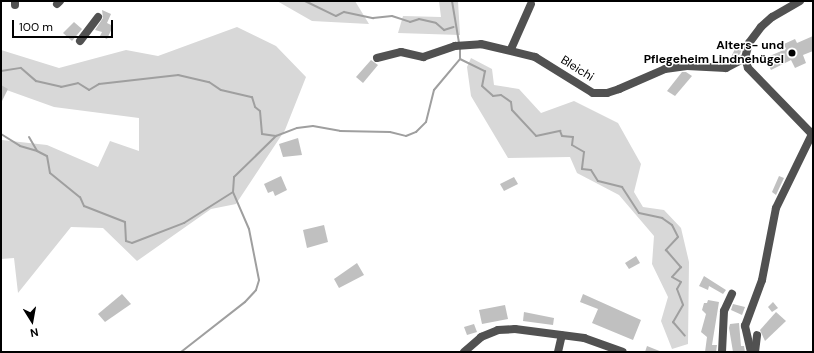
<!DOCTYPE html>
<html>
<head>
<meta charset="utf-8">
<style>
	body { margin:0 }
	#map { position:relative; width:814px; height:353px; overflow:hidden; background:#fff; font-family:"DM Sans",sans-serif }
	div>[style] { position:absolute }
	.green>* { inset:0; background:#d8d8d8 }
	.stream>* { height:2px; margin:-1px; padding:0 1px; transform-origin:1px; border-radius:1px; background:#9f9f9f }
	.building>* { inset:0; background:#c0c0c0 }
	.minor>* { height:8px; margin:-4px; padding:0 4px; transform-origin:4px; border-radius:4px; background:#515151 }
	.dots>* { width:11px; height:11px; translate:-50% -50%; box-sizing:border-box; border:2px solid #fff; border-radius:50% }
	span { translate:-50% -50%; white-space:nowrap; text-align:center; line-height:1.15; -webkit-text-stroke:3px #fff; paint-order:stroke }
	.poi-label { font-size:12px; color:#000; font-weight:700 }
	.right { translate:-100% -50%; text-align:right }
	.street-label { font-size:12px; color:#000 }
	.frame { position:absolute; inset:0; border:2px solid #000; pointer-events:none }
	.north { position:absolute; left:12px; top:301px; width:40px; height:40px; -webkit-text-stroke:3px #fff; paint-order:stroke; rotate:169deg; font-size:11px; font-weight:700; line-height:16px; text-align:center; color:#000 }
	.north::after { content:''; display:block; margin:auto; width:14px; height:18px; background:#000; clip-path:polygon(50% 0,100% 100%,50% 72%,0 100%) }
	.scale { position:absolute; left:12px; top:20px; width:101px; height:18px; box-sizing:border-box; border:2px solid #000; border-top:0; padding-left:5px; font-size:12px; line-height:14px; white-space:nowrap; color:#000; -webkit-text-stroke:3px #fff; paint-order:stroke }
</style>
</head>
<body>
<div id="map">
	<div class="green">
		<div style="clip-path:polygon(277px 1px,355px 1px,369px 24px,312px 21px)"></div>
		<div style="clip-path:polygon(439px 1px,458px 1px,460px 35px,398px 33px,403px 16px,441px 17px)"></div>
		<div style="clip-path:polygon(237px 27px,276px 46px,306px 77px,285px 130px,236px 204px,211px 209px,137px 261px,103px 228px,71px 227px,18px 293px,14px 258px,1px 259px,2px 140px,47px 145px,98px 167px,110px 141px,139px 151px,139px 118px,54px 107px,1px 88px,1px 50px,59px 68px,126px 50px,158px 56px)"></div>
		<div style="clip-path:polygon(471px 58px,492px 69px,494px 85px,519px 89px,541px 113px,574px 101px,618px 123px,641px 164px,634px 192px,643px 207px,664px 210px,681px 228px,689px 262px,688px 344px,672px 349px,661px 321px,668px 297px,652px 264px,654px 236px,619px 195px,577px 173px,570px 157px,508px 158px,471px 96px,467px 67px)"></div>
	</div>
	<div class="stream">
		<div style="left:305px;top:1px;width:34px;rotate:26deg"></div>
		<div style="left:336px;top:16px;width:9px;rotate:-27deg"></div>
		<div style="left:344px;top:12px;width:30px;rotate:12deg"></div>
		<div style="left:373px;top:18px;width:19px;rotate:-6deg"></div>
		<div style="left:392px;top:16px;width:19px;rotate:18deg"></div>
		<div style="left:410px;top:22px;width:9px;rotate:-18deg"></div>
		<div style="left:419px;top:19px;width:17px;rotate:13deg"></div>
		<div style="left:436px;top:23px;width:11px;rotate:41deg"></div>
		<div style="left:444px;top:30px;width:10px;rotate:-17deg"></div>
		<div style="left:452px;top:1px;width:43px;rotate:80.5deg"></div>
		<div style="left:460px;top:59px;width:28px;rotate:26deg"></div>
		<div style="left:485px;top:71px;width:15px;rotate:101deg"></div>
		<div style="left:482px;top:86px;width:15px;rotate:42deg"></div>
		<div style="left:493px;top:96px;width:8px;rotate:-7deg"></div>
		<div style="left:501px;top:95px;width:12px;rotate:35deg"></div>
		<div style="left:511px;top:102px;width:8px;rotate:83deg"></div>
		<div style="left:512px;top:110px;width:35px;rotate:47deg"></div>
		<div style="left:536px;top:136px;width:25px;rotate:-12deg"></div>
		<div style="left:560px;top:131px;width:5px;rotate:68deg"></div>
		<div style="left:562px;top:136px;width:11px;rotate:5deg"></div>
		<div style="left:573px;top:137px;width:8px;rotate:97deg"></div>
		<div style="left:572px;top:145px;width:14px;rotate:30deg"></div>
		<div style="left:584px;top:152px;width:17px;rotate:97deg"></div>
		<div style="left:582px;top:169px;width:9px;rotate:6deg"></div>
		<div style="left:591px;top:170px;width:13px;rotate:58deg"></div>
		<div style="left:598px;top:181px;width:25px;rotate:14deg"></div>
		<div style="left:622px;top:187px;width:31px;rotate:57deg"></div>
		<div style="left:639px;top:213px;width:24px;rotate:12deg"></div>
		<div style="left:662px;top:218px;width:12px;rotate:35deg"></div>
		<div style="left:672px;top:225px;width:13px;rotate:63deg"></div>
		<div style="left:678px;top:237px;width:18px;rotate:133deg"></div>
		<div style="left:666px;top:250px;width:23px;rotate:49deg"></div>
		<div style="left:681px;top:267px;width:13px;rotate:132deg"></div>
		<div style="left:672px;top:277px;width:10px;rotate:29deg"></div>
		<div style="left:681px;top:282px;width:8px;rotate:120deg"></div>
		<div style="left:677px;top:289px;width:17px;rotate:69deg"></div>
		<div style="left:683px;top:305px;width:20px;rotate:120deg"></div>
		<div style="left:673px;top:322px;width:18px;rotate:49deg"></div>
		<div style="left:1px;top:71px;width:20px;rotate:-9deg"></div>
		<div style="left:21px;top:68px;width:20px;rotate:41deg"></div>
		<div style="left:36px;top:81px;width:26px;rotate:13deg"></div>
		<div style="left:61px;top:87px;width:17px;rotate:-13deg"></div>
		<div style="left:78px;top:83px;width:13px;rotate:32deg"></div>
		<div style="left:89px;top:90px;width:12px;rotate:-31deg"></div>
		<div style="left:99px;top:84px;width:80px;rotate:-6.5deg"></div>
		<div style="left:178px;top:75px;width:32px;rotate:13deg"></div>
		<div style="left:209px;top:82px;width:14px;rotate:34deg"></div>
		<div style="left:221px;top:90px;width:32px;rotate:13deg"></div>
		<div style="left:252px;top:97px;width:10px;rotate:73deg"></div>
		<div style="left:255px;top:107px;width:6px;rotate:39deg"></div>
		<div style="left:260px;top:111px;width:23px;rotate:85deg"></div>
		<div style="left:262px;top:134px;width:14px;rotate:8deg"></div>
		<div style="left:1px;top:134px;width:22px;rotate:32deg"></div>
		<div style="left:20px;top:146px;width:18px;rotate:16deg"></div>
		<div style="left:29px;top:137px;width:16px;rotate:60deg"></div>
		<div style="left:37px;top:151px;width:11px;rotate:27deg"></div>
		<div style="left:47px;top:156px;width:17px;rotate:80deg"></div>
		<div style="left:50px;top:173px;width:38px;rotate:39deg"></div>
		<div style="left:80px;top:197px;width:10px;rotate:66deg"></div>
		<div style="left:84px;top:206px;width:44px;rotate:21.3deg"></div>
		<div style="left:125px;top:222px;width:19px;rotate:87deg"></div>
		<div style="left:126px;top:241px;width:6px;rotate:18deg"></div>
		<div style="left:132px;top:243px;width:56px;rotate:-21deg"></div>
		<div style="left:184px;top:223px;width:58px;rotate:-32.3deg"></div>
		<div style="left:181px;top:352px;width:81px;rotate:-38deg"></div>
		<div style="left:245px;top:302px;width:16px;rotate:-47deg"></div>
		<div style="left:256px;top:290px;width:10px;rotate:-73deg"></div>
		<div style="left:259px;top:280px;width:52px;rotate:-101.1deg"></div>
		<div style="left:249px;top:229px;width:40px;rotate:-113.4deg"></div>
		<div style="left:233px;top:192px;width:15px;rotate:-86deg"></div>
		<div style="left:234px;top:177px;width:59px;rotate:-44.3deg"></div>
		<div style="left:276px;top:136px;width:22px;rotate:-21deg"></div>
		<div style="left:297px;top:128px;width:16px;rotate:-7deg"></div>
		<div style="left:313px;top:126px;width:27px;rotate:10deg"></div>
		<div style="left:340px;top:131px;width:50px;rotate:1.1deg"></div>
		<div style="left:390px;top:132px;width:16px;rotate:14deg"></div>
		<div style="left:406px;top:136px;width:11px;rotate:-22deg"></div>
		<div style="left:416px;top:132px;width:14px;rotate:-45deg"></div>
		<div style="left:426px;top:122px;width:33px;rotate:-76deg"></div>
		<div style="left:434px;top:90px;width:40px;rotate:-50deg"></div>
		<div style="left:460px;top:59px;width:11px;rotate:-90deg"></div>
	</div>
	<div class="building">
		<div style="clip-path:polygon(102px 10px,111px 14px,107px 23px,113px 26px,107px 39px,100px 36px,102px 32px,95px 30px,103px 18px)"></div>
		<div style="clip-path:polygon(74px 22px,82px 29px,72px 41px,63px 33px)"></div>
		<div style="clip-path:polygon(813px 36px,813px 51px,803px 55px,806px 63px,795px 68px,791px 60px,771px 70px,765px 58px,786px 49px,784px 44px,795px 39px,797px 43px)"></div>
		<div style="clip-path:polygon(738px 43px,743px 45px,740px 54px,733px 58px,731px 57px)"></div>
		<div style="clip-path:polygon(371px 60px,378px 65px,363px 83px,356px 77px)"></div>
		<div style="clip-path:polygon(682px 72px,686px 72px,692px 76px,675px 96px,667px 91px)"></div>
		<div style="clip-path:polygon(1px 85px,8px 89px,1px 103px)"></div>
		<div style="clip-path:polygon(298px 138px,302px 155px,283px 157px,279px 144px)"></div>
		<div style="clip-path:polygon(281px 176px,287px 190px,275px 196px,273px 191px,268px 193px,264px 184px)"></div>
		<div style="clip-path:polygon(779px 176px,784px 178px,776px 195px,772px 192px)"></div>
		<div style="clip-path:polygon(514px 177px,518px 184px,504px 191px,500px 184px)"></div>
		<div style="clip-path:polygon(324px 225px,328px 242px,307px 248px,303px 230px)"></div>
		<div style="clip-path:polygon(636px 256px,640px 263px,629px 269px,625px 263px)"></div>
		<div style="clip-path:polygon(357px 263px,364px 275px,339px 288px,334px 279px)"></div>
		<div style="clip-path:polygon(704px 276px,726px 290px,723px 294px,709px 286px,708px 290px,699px 286px)"></div>
		<div style="clip-path:polygon(122px 294px,131px 304px,105px 322px,98px 314px)"></div>
		<div style="clip-path:polygon(583px 294px,641px 320px,633px 340px,592px 323px,598px 309px,580px 302px)"></div>
		<div style="clip-path:polygon(708px 300px,719px 302px,712px 345px,717px 345px,716px 352px,705px 352px,707px 337px,701px 332px,706px 314px,702px 310px,704px 303px,707px 303px)"></div>
		<div style="clip-path:polygon(773px 302px,778px 308px,772px 312px,768px 307px)"></div>
		<div style="clip-path:polygon(733px 304px,745px 307px,742px 315px,731px 310px)"></div>
		<div style="clip-path:polygon(505px 305px,508px 319px,482px 324px,479px 310px)"></div>
		<div style="clip-path:polygon(524px 312px,554px 318px,553px 325px,523px 321px)"></div>
		<div style="clip-path:polygon(776px 312px,786px 321px,765px 341px,760px 330px)"></div>
		<div style="clip-path:polygon(739px 323px,741px 346px,744px 346px,745px 352px,733px 352px,729px 328px,730px 324px)"></div>
		<div style="clip-path:polygon(474px 324px,477px 332px,467px 335px,464px 327px)"></div>
		<div style="clip-path:polygon(647px 346px,662px 352px,645px 352px)"></div>
	</div>
	<div class="minor">
		<div style="left:15px;top:1px;width:4px;rotate:90deg"></div>
		<div style="left:800px;top:1px;width:32px;rotate:150deg"></div>
		<div style="left:772px;top:17px;width:15px;rotate:138deg"></div>
		<div style="left:761px;top:27px;width:20px;rotate:127deg"></div>
		<div style="left:749px;top:43px;width:16px;rotate:105deg"></div>
		<div style="left:745px;top:58px;width:10px;rotate:73deg"></div>
		<div style="left:748px;top:68px;width:91px;rotate:45.9deg"></div>
		<div style="left:57px;top:4px;width:4px;rotate:-45deg"></div>
		<div style="left:80px;top:41px;width:30px;rotate:-53deg"></div>
		<div style="left:511px;top:49px;width:49px;rotate:-66deg"></div>
		<div style="left:377px;top:58px;width:25px;rotate:-14deg"></div>
		<div style="left:401px;top:52px;width:23px;rotate:13deg"></div>
		<div style="left:423px;top:57px;width:34px;rotate:-19deg"></div>
		<div style="left:455px;top:46px;width:26px;rotate:-4deg"></div>
		<div style="left:481px;top:44px;width:56px;rotate:13.5deg"></div>
		<div style="left:535px;top:57px;width:68px;rotate:31.8deg"></div>
		<div style="left:593px;top:93px;width:14px"></div>
		<div style="left:607px;top:93px;width:13px;rotate:-18deg"></div>
		<div style="left:619px;top:89px;width:50px;rotate:-23.5deg"></div>
		<div style="left:665px;top:69px;width:22px;rotate:-8deg"></div>
		<div style="left:687px;top:66px;width:39px;rotate:3deg"></div>
		<div style="left:726px;top:68px;width:21px;rotate:-28deg"></div>
		<div style="left:464px;top:352px;width:23px;rotate:-41deg"></div>
		<div style="left:481px;top:337px;width:18px;rotate:-22deg"></div>
		<div style="left:498px;top:330px;width:17px;rotate:-3deg"></div>
		<div style="left:515px;top:329px;width:70px;rotate:7.4deg"></div>
		<div style="left:584px;top:338px;width:41px;rotate:19.7deg"></div>
		<div style="left:558px;top:352px;width:17px;rotate:-77deg"></div>
		<div style="left:722px;top:352px;width:41px;rotate:-87.2deg"></div>
		<div style="left:724px;top:311px;width:19px;rotate:-65deg"></div>
		<div style="left:751px;top:352px;width:27px;rotate:-103deg"></div>
		<div style="left:745px;top:326px;width:49px;rotate:-69.7deg"></div>
		<div style="left:762px;top:280px;width:73px;rotate:-79deg"></div>
		<div style="left:776px;top:208px;width:85px;rotate:-64deg"></div>
		<div style="left:755px;top:352px;width:17px;rotate:-83deg"></div>
	</div>
	<div class="dots">
		<div style="left:792px;top:53px;background:#000"></div>
	</div>
	<div class="poi-label">
		<span class="right" style="left:784px;top:53px">Alters- und<br>Pflegeheim Lindnehügel</span>
	</div>
	<div class="street-label">
		<span style="left:577px;top:69px;rotate:32deg">Bleichi</span>
	</div>
	<div class="frame"></div>
	<div class="north">N</div>
	<div class="scale">100 m</div>
</div>
</body>
</html>
